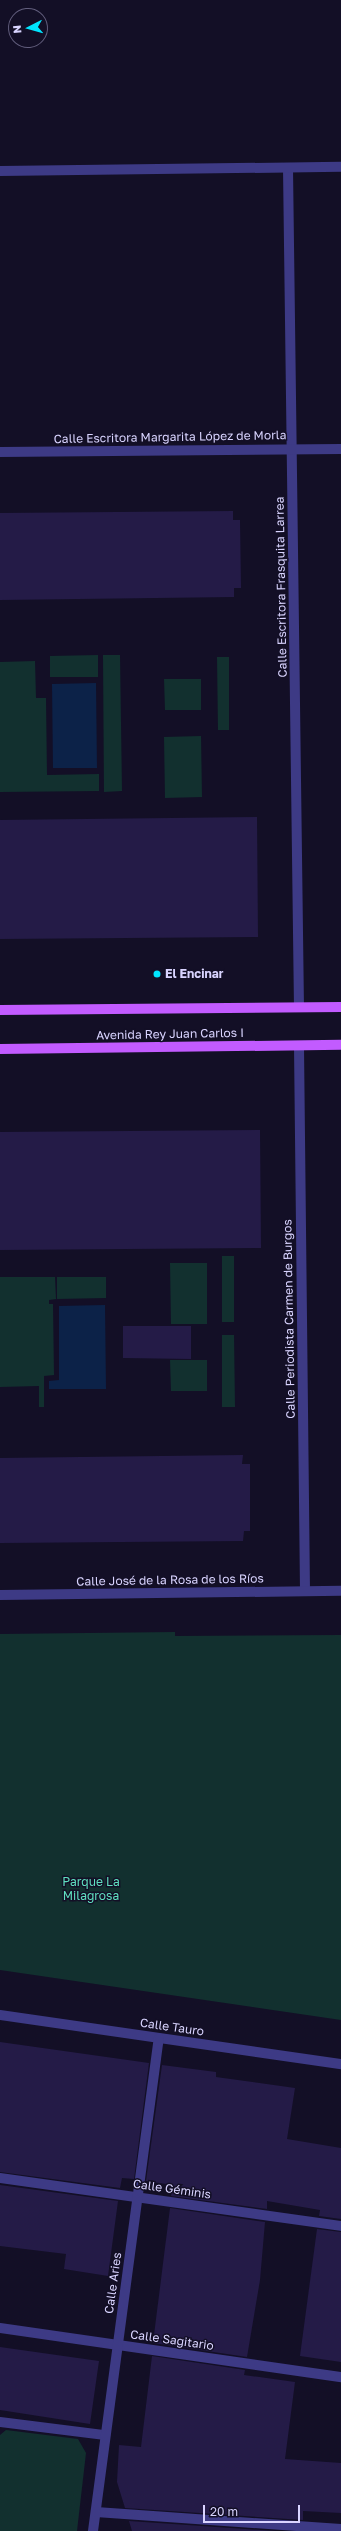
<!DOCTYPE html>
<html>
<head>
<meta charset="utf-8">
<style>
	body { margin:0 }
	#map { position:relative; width:341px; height:2531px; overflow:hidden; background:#130f26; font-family:"Golos Text",sans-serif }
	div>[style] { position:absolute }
	.green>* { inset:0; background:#12302f }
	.water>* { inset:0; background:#0c2248 }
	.building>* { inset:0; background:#241b47 }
	.street>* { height:10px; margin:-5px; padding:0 5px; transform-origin:5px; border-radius:5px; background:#3d3a85 }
	.primary>* { height:10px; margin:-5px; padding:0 5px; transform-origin:5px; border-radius:5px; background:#c25bff }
	.dots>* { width:11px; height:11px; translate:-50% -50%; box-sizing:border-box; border:2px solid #130f26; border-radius:50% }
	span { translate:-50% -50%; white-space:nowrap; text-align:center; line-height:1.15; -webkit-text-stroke:3px #130f26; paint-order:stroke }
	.street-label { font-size:12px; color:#d9d4ff }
	.poi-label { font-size:12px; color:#d9d4ff; font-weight:700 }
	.left { translate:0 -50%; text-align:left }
	.park-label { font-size:12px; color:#5fe0c0 }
	.north { position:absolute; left:8px; top:8px; width:40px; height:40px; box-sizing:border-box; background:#130f26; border:1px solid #625e7d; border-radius:50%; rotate:264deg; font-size:11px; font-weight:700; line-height:16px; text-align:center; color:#d9d4ff }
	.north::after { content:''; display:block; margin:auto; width:14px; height:18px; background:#00e5ff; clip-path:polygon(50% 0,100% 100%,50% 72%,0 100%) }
	.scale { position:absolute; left:203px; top:2505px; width:97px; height:18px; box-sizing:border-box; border:2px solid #d9d4ff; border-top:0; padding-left:5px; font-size:12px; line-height:14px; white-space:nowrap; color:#d9d4ff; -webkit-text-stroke:3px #130f26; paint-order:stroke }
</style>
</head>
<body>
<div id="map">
	<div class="green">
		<div style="clip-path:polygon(98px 655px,98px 677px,50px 677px,50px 656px)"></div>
		<div style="clip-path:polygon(103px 655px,120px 655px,122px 791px,104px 792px)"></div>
		<div style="clip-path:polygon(217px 657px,229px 657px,229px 730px,218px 730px)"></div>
		<div style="clip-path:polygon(35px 661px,36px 698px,46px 698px,47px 775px,99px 774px,99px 791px,0 792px,0 662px)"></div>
		<div style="clip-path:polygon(164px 679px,201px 679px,201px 710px,165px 710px)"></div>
		<div style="clip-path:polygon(201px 736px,202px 797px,165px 798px,164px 737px)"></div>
		<div style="clip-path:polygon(222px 1256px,234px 1256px,234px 1322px,222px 1322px)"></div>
		<div style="clip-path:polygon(170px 1263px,207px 1263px,207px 1324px,171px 1324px)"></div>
		<div style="clip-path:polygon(0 1277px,55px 1277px,56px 1299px,49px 1300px,49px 1304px,53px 1304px,54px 1375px,44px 1376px,44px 1407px,39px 1407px,39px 1386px,0 1387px)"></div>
		<div style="clip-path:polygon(57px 1277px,106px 1277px,106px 1298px,57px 1299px)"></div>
		<div style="clip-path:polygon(222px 1335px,234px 1335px,235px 1407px,222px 1407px)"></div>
		<div style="clip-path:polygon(170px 1360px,207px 1360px,207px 1391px,171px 1391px)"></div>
		<div style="clip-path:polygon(175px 1632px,175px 1636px,341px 1635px,341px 2020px,0 1970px,0 1634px)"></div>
		<div style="clip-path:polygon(6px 2430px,78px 2439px,86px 2453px,77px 2531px,0 2531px,0 2435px)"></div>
	</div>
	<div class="water">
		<div style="clip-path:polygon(96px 683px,97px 768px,53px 768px,52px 684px)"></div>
		<div style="clip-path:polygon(105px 1305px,106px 1389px,49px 1389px,49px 1381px,59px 1380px,59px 1306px)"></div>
	</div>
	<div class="building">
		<div style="clip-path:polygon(233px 511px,233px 520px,240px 520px,241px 588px,234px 588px,234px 597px,0 600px,0 513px)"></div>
		<div style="clip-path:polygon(257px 817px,258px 937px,0 939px,0 820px)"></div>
		<div style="clip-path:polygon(260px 1130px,261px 1248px,0 1250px,0 1132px)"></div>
		<div style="clip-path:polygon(123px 1326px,191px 1326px,191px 1359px,123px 1358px)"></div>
		<div style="clip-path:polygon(243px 1455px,242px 1464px,250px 1464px,250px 1531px,244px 1531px,243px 1541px,0 1543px,0 1458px)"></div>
		<div style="clip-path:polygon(0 2042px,149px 2063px,134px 2179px,122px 2178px,120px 2188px,0 2172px)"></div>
		<div style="clip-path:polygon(162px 2065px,216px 2072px,216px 2077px,295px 2088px,287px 2139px,341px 2148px,341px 2219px,319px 2216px,320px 2210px,267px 2201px,267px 2209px,171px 2196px,173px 2185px,146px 2181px)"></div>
		<div style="clip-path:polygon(0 2185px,118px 2201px,108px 2276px,64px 2269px,66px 2254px,0 2246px)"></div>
		<div style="clip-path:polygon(170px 2208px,265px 2222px,260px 2280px,247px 2357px,153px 2343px)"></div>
		<div style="clip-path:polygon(317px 2229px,341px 2232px,341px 2362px,300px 2356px)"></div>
		<div style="clip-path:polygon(0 2347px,99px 2361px,90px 2424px,0 2410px)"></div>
		<div style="clip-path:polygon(152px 2356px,245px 2370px,244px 2375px,295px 2382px,285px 2459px,341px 2463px,341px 2513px,303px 2511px,303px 2520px,125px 2508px,117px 2482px,119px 2445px,141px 2447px)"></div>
		<div style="clip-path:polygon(129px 2521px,276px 2531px,132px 2531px)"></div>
	</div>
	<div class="street">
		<div style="left:288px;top:168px;width:839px;rotate:89.25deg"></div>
		<div style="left:0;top:171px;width:341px;rotate:-0.7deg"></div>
		<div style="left:0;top:452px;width:341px;rotate:-0.5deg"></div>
		<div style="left:299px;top:1046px;width:545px;rotate:89.37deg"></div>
		<div style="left:0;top:1595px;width:341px;rotate:-0.7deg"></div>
		<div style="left:0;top:2015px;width:345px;rotate:8.2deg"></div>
		<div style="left:0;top:2178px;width:344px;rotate:8deg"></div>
		<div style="left:0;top:2328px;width:345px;rotate:8.2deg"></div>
		<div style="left:0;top:2422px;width:106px;rotate:7.1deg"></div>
		<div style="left:96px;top:2512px;width:246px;rotate:4deg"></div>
		<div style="left:93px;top:2531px;width:497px;rotate:-82.4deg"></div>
	</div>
	<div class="primary">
		<div style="left:0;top:1010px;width:341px;rotate:-0.5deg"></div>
		<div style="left:0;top:1049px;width:341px;rotate:-0.7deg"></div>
	</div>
	<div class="dots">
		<div style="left:157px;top:974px;background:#00e5ff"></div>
	</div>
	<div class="street-label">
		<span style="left:170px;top:437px;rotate:-1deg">Calle Escritora Margarita López de Morla</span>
		<span style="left:281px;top:587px;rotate:-91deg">Calle Escritora Frasquita Larrea</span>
		<span style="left:170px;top:1034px;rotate:-1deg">Avenida Rey Juan Carlos I</span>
		<span style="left:289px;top:1319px;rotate:-91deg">Calle Periodista Carmen de Burgos</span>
		<span style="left:170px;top:1580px;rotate:-1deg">Calle José de la Rosa de los Ríos</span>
		<span style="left:172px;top:2027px;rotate:8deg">Calle Tauro</span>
		<span style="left:172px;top:2189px;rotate:8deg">Calle Géminis</span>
		<span style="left:113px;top:2283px;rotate:-82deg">Calle Aries</span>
		<span style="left:172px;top:2340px;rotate:8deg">Calle Sagitario</span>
	</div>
	<div class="poi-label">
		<span class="left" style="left:165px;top:974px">El Encinar</span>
	</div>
	<div class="park-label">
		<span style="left:91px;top:1889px">Parque La<br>Milagrosa</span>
	</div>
	<div class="north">N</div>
	<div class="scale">20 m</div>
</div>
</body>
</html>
